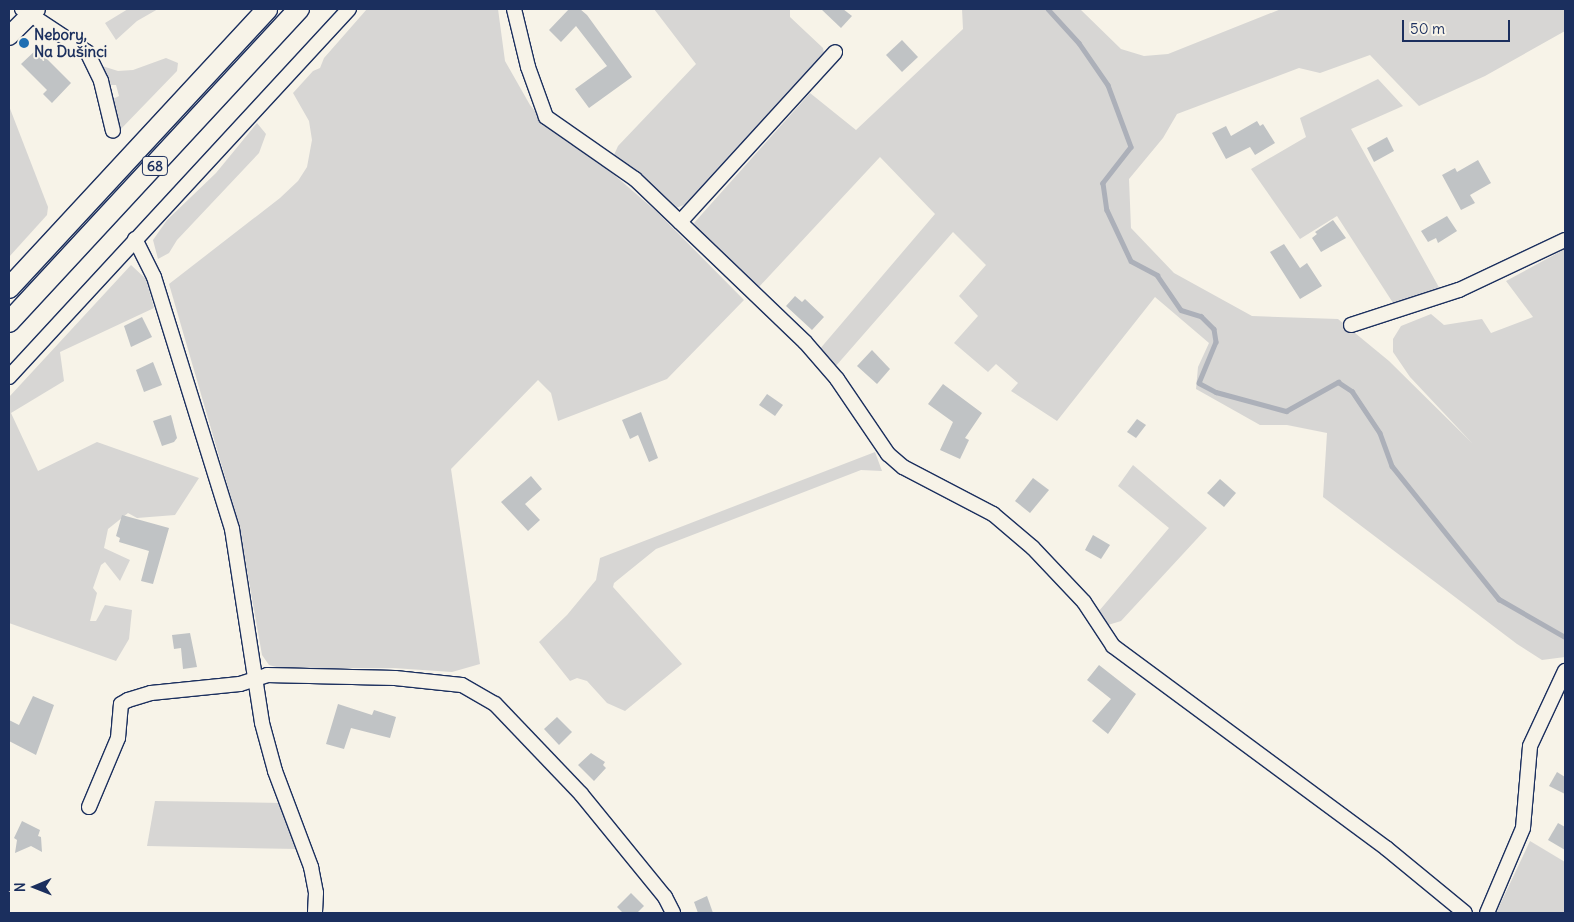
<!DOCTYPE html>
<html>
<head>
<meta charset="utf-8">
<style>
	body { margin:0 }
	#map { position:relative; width:1574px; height:922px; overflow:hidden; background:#f7f3e8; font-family:Delius,sans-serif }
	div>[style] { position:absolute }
	.green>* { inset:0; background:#d7d6d4 }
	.stream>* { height:4.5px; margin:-2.25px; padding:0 2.25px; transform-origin:2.25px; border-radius:2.25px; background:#acb0b9 }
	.building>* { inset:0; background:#c0c3c5 }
	.roads { filter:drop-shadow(1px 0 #1b2f5e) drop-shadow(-1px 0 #1b2f5e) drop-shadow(0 1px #1b2f5e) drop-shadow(0 -1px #1b2f5e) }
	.minor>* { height:14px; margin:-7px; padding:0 7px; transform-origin:7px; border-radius:7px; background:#f7f3e8 }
	.major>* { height:18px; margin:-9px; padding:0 9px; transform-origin:9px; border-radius:9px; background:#f7f3e8 }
	.highway>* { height:20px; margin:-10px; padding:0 10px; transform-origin:10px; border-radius:10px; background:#f7f3e8 }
	.dots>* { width:14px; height:14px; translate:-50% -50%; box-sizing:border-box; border:2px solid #f7f3e8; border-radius:50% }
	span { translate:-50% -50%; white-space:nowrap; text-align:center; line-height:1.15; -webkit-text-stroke:4px #f7f3e8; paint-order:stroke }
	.shield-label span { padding:1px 4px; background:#f7f3e8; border:1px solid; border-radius:4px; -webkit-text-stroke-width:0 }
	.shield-label { font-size:14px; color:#1b2f5e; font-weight:700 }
	.poi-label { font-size:15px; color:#1b2f5e; font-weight:700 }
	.left { translate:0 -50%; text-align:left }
	.frame { position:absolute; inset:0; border:10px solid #1b2f5e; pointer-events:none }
	.north { position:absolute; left:10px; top:862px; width:50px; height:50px; -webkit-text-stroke:4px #f7f3e8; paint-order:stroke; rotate:269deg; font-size:14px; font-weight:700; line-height:20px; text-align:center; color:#1b2f5e }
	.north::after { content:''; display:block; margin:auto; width:18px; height:22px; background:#1b2f5e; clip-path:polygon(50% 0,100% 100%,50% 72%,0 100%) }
	.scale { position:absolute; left:1402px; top:20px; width:108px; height:22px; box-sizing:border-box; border:2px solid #1b2f5e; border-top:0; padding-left:6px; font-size:15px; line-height:18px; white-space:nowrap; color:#1b2f5e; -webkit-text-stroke:4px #f7f3e8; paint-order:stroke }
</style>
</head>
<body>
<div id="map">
	<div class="green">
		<div style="clip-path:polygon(128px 9px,158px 9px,137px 21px,116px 40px,105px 23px)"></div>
		<div style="clip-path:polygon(367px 9px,498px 9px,505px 61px,530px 105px,548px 127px,612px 173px,657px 212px,744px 300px,667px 379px,558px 421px,551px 393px,538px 380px,451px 469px,480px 664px,452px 672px,393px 668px,280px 668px,269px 665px,262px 655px,239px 525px,169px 284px,280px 198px,298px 181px,307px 167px,312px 140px,309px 121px,293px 93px,313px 71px,320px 68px,324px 58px)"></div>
		<div style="clip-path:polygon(654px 9px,790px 9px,790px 17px,823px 48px,824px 53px,689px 203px,676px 208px,653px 185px,614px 155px,618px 146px,696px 64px)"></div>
		<div style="clip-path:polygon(962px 9px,1080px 9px,1121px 49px,1144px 56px,1168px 54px,1281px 9px,1565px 9px,1565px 31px,1485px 76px,1419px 106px,1370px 55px,1320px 73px,1299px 68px,1177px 114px,1163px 138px,1129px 179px,1131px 228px,1174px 273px,1252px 316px,1338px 319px,1389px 361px,1472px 443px,1410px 377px,1393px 352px,1393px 339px,1401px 326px,1431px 314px,1444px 325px,1482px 319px,1491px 333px,1533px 317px,1506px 281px,1565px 249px,1565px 657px,1542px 660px,1517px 644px,1323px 497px,1327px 433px,1287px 425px,1260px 425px,1196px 389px,1198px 367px,1209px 343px,1155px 297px,1057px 421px,1011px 391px,1018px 383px,996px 364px,988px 372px,954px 343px,978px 316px,959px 296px,986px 265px,953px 232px,835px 367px,819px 350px,935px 214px,880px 157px,758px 288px,698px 229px,694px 223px,810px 93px,856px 130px,963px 29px)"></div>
		<div style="clip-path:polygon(166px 58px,178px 63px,177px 71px,118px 132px,111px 100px,119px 96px,116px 85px,107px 85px,99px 65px,118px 71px,133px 70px)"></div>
		<div style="clip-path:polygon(1378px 79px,1403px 106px,1351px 129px,1441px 291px,1395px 306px,1337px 216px,1300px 239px,1251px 169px,1306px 137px,1300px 118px)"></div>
		<div style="clip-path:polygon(9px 106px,48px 207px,47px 215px,9px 257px)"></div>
		<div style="clip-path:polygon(257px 123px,266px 134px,259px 153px,177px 240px,169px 253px,158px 259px,153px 240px,167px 220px,216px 173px)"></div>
		<div style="clip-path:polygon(131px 265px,146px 279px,154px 308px,60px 352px,64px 381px,11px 413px,38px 471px,97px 442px,199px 478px,175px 515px,137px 518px,128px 513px,108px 529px,104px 548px,130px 560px,120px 581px,105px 562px,101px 565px,93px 588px,97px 593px,90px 621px,96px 621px,105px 605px,132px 610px,129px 639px,116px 661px,9px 623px,9px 397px)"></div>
		<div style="clip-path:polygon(875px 452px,882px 471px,861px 470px,656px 549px,614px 583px,613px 587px,682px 664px,625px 711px,607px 703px,587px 681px,577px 678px,570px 681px,539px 642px,567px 615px,596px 580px,600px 558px)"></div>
		<div style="clip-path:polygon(1133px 465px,1207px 528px,1121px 621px,1108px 625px,1099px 611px,1169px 528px,1118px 486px)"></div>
		<div style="clip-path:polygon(155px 801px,282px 803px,298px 849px,147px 846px)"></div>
		<div style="clip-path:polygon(1530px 841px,1565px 862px,1565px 913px,1496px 913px)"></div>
	</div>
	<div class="stream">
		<div style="left:1048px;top:9px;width:46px;rotate:47.6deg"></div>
		<div style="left:1079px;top:43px;width:51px;rotate:55.4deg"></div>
		<div style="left:1108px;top:85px;width:66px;rotate:69.6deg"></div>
		<div style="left:1131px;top:147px;width:46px;rotate:127.9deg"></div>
		<div style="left:1103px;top:183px;width:27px;rotate:82deg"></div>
		<div style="left:1107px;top:210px;width:56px;rotate:64.8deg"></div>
		<div style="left:1131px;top:261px;width:30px;rotate:28deg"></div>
		<div style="left:1157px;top:275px;width:42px;rotate:55.6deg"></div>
		<div style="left:1181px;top:310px;width:21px;rotate:17deg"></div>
		<div style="left:1201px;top:316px;width:18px;rotate:45deg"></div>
		<div style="left:1214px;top:329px;width:13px;rotate:81deg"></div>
		<div style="left:1216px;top:342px;width:44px;rotate:112.5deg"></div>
		<div style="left:1199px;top:383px;width:19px;rotate:28deg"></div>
		<div style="left:1216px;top:392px;width:73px;rotate:15.2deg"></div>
		<div style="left:1286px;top:411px;width:60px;rotate:-29.1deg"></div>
		<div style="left:1338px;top:382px;width:17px;rotate:33deg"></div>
		<div style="left:1352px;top:391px;width:50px;rotate:56.3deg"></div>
		<div style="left:1380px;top:433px;width:35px;rotate:70deg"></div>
		<div style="left:1392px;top:466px;width:171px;rotate:51.2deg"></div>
		<div style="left:1499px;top:599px;width:76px;rotate:29.9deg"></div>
	</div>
	<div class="building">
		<div style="clip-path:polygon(569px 9px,580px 9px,587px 15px,632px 77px,589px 108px,575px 89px,607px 66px,576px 26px,561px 42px,549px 30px)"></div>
		<div style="clip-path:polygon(821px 9px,843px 9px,852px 16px,841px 28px)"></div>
		<div style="clip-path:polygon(902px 40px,918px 57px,902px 72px,886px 55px)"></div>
		<div style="clip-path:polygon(37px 49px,71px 83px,52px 103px,43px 94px,47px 90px,21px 64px)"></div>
		<div style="clip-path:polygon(1257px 121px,1260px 126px,1263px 124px,1275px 143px,1255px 155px,1250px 147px,1226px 159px,1212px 133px,1226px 126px,1231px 136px)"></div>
		<div style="clip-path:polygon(1387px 137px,1394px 151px,1374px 162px,1367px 148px)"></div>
		<div style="clip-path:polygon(1478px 160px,1491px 183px,1470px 195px,1475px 203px,1461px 210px,1442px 175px,1455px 168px,1457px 172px)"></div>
		<div style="clip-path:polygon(1447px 216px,1457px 231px,1438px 243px,1436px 238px,1428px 242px,1421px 231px)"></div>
		<div style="clip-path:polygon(1333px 220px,1346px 238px,1321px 252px,1312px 238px,1317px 234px,1315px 232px)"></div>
		<div style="clip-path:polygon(1284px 244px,1300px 268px,1307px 263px,1322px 286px,1300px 299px,1270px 252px)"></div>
		<div style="clip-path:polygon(795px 296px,802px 302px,805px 299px,824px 317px,812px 330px,786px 306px)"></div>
		<div style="clip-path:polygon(142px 317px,152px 337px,131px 347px,124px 326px)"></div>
		<div style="clip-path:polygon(872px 350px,890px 369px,877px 384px,857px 366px)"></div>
		<div style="clip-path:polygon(153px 362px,162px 385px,144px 392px,136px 370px)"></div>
		<div style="clip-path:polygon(943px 384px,982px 413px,965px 438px,969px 440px,960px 459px,940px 450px,953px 422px,928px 404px)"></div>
		<div style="clip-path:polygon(767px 394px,783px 405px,775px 416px,759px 405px)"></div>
		<div style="clip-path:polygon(641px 412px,658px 458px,649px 462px,638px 435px,630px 439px,622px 420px)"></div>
		<div style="clip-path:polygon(171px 415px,177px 438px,174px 442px,162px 446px,153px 421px)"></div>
		<div style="clip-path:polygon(1137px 419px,1146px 425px,1136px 438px,1127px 432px)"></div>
		<div style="clip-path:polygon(531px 476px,542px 489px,525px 504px,540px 520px,528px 531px,501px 502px)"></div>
		<div style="clip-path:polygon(1033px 478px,1049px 490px,1030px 513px,1015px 501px)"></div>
		<div style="clip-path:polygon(1220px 479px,1236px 493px,1224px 507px,1207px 493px)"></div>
		<div style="clip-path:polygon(122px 515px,169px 528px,153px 584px,141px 581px,149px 551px,119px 542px,120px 538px,116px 536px)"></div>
		<div style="clip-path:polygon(1093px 535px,1110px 545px,1101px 559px,1085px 550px)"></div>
		<div style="clip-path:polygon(190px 633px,197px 667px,183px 669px,181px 648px,174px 649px,172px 635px)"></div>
		<div style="clip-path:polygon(1099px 665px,1136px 694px,1108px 734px,1092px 721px,1111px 699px,1087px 680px)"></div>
		<div style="clip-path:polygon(33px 696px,54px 705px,36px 755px,9px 741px,9px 720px,19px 725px)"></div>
		<div style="clip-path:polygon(338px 704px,372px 715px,374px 710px,396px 717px,390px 738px,351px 728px,344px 749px,326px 744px)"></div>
		<div style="clip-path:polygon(557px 717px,572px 732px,559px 745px,544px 729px)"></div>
		<div style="clip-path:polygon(591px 753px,605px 762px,603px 765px,606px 768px,594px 781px,578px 765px)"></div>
		<div style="clip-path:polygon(1557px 772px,1565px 777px,1565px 794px,1549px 786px)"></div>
		<div style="clip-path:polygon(22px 821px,40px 830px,38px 836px,41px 837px,42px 852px,31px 846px,15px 853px,17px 840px,14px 838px)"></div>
		<div style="clip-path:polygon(1558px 823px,1565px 827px,1565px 850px,1548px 840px)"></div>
		<div style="clip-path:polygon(631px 893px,644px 906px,637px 913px,623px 913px,617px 907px)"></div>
		<div style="clip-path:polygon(707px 896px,713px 913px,698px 913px,694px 902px)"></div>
	</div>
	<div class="roads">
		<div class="minor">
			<div style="left:22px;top:9px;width:78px;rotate:33.5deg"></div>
			<div style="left:87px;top:52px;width:32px;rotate:64deg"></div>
			<div style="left:101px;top:81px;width:51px;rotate:76.5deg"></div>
			<div style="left:514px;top:9px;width:60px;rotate:76.4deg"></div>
			<div style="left:528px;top:67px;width:53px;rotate:70.2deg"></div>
			<div style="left:546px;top:117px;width:108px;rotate:34.9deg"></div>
			<div style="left:635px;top:179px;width:236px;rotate:43.8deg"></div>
			<div style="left:805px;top:342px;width:49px;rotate:49.1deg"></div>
			<div style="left:837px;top:379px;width:91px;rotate:55.8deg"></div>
			<div style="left:888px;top:454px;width:20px;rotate:41deg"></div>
			<div style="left:903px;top:467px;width:102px;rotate:27.6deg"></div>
			<div style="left:993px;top:514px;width:52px;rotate:40.4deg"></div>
			<div style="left:1033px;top:548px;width:74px;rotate:46.6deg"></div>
			<div style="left:1084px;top:602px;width:53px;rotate:56.6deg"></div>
			<div style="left:1113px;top:646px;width:340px;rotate:36.5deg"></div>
			<div style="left:1386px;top:848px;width:102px;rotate:39.4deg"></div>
			<div style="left:680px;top:222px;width:230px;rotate:-47.6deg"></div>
			<div style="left:135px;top:239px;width:42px;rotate:63.4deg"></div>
			<div style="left:154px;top:277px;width:264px;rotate:72.8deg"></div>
			<div style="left:232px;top:529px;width:196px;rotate:81.2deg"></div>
			<div style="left:262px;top:723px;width:50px;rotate:74.8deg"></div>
			<div style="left:275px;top:771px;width:103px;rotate:69.4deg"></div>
			<div style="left:311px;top:867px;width:26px;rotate:79deg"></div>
			<div style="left:316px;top:893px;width:20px;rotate:93deg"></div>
			<div style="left:1351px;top:325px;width:114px;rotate:-18deg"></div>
			<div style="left:1459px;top:290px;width:117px;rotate:-25.3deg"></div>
			<div style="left:9px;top:377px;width:501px;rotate:-47.26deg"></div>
			<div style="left:89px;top:807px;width:75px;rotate:-67.2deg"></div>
			<div style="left:118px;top:738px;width:34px;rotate:-85deg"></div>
			<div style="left:121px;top:704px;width:8px;rotate:-30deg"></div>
			<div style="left:128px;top:700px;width:24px;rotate:-17deg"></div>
			<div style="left:151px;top:693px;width:89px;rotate:-5.8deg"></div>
			<div style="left:240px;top:684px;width:28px;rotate:-18deg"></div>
			<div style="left:267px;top:675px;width:128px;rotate:1.3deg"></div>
			<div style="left:395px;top:678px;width:67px;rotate:6deg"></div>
			<div style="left:462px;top:685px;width:38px;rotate:30deg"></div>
			<div style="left:495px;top:704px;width:124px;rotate:46.3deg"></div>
			<div style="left:581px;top:794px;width:133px;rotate:50.8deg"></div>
			<div style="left:665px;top:897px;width:18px;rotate:63deg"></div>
			<div style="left:1487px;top:913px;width:92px;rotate:-67deg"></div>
			<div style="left:1523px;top:828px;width:82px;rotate:-85.1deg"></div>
			<div style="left:1530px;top:746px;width:83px;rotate:-65deg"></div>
		</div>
		<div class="major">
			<div style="left:9px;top:36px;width:38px;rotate:-45deg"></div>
		</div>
		<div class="highway">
			<div style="left:9px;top:288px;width:380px;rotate:-47.2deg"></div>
			<div style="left:9px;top:322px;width:427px;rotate:-47.2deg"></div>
		</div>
	</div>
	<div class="dots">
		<div style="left:24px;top:43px;background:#1f6fb2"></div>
	</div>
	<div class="shield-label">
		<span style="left:155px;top:166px">68</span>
	</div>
	<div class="poi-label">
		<span class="left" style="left:34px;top:43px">Nebory,<br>Na Dušinci</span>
	</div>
	<div class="frame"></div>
	<div class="north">N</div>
	<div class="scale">50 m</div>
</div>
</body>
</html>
